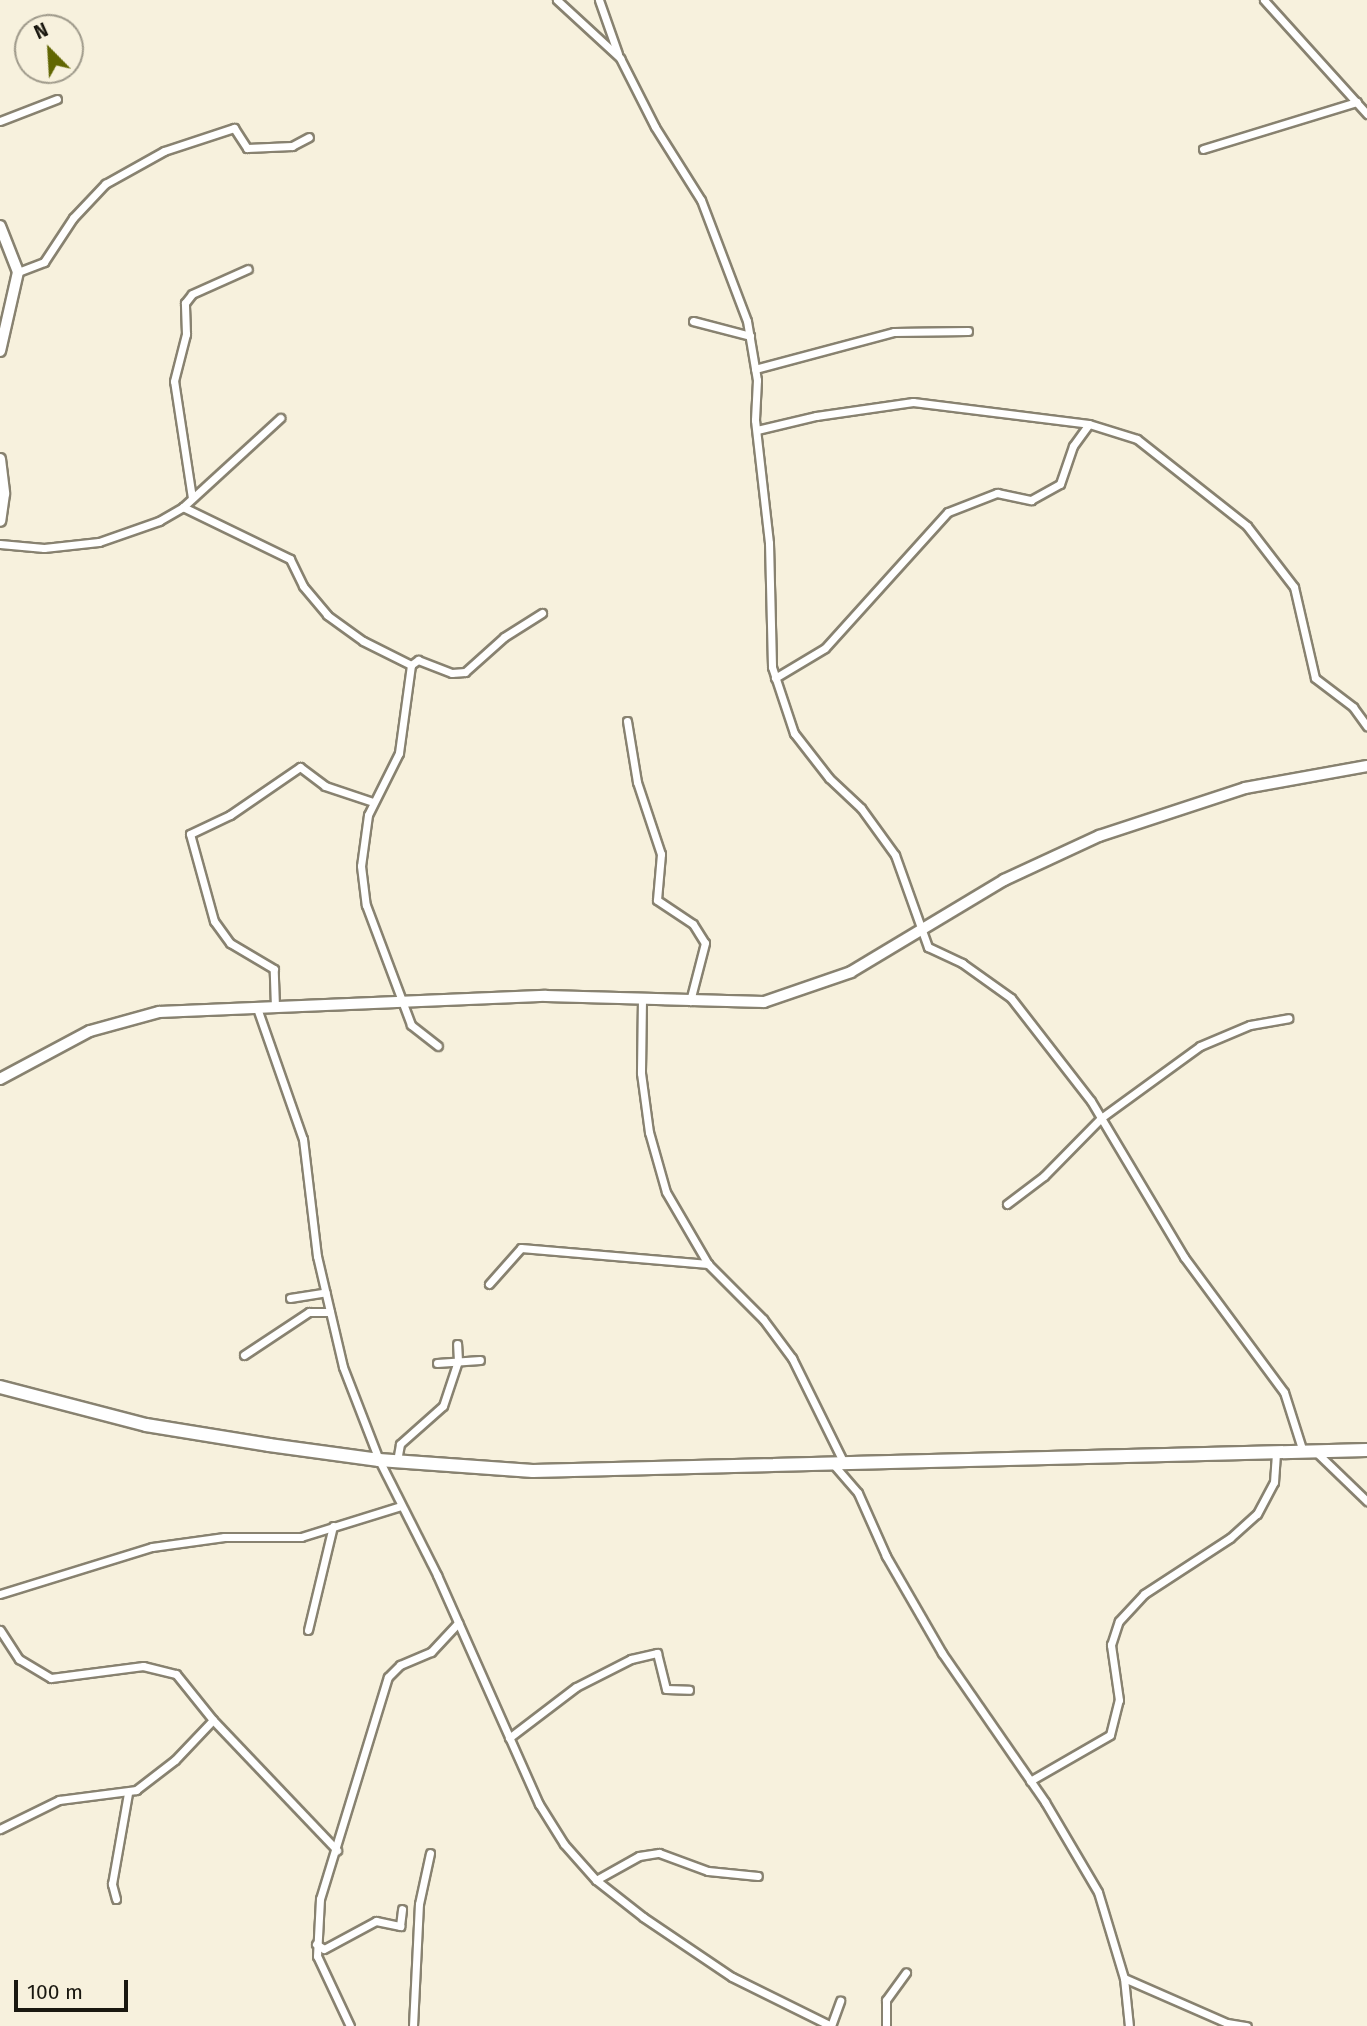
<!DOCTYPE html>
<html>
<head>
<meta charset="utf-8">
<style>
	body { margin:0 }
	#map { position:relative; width:1367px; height:2026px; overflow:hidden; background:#f7f1dd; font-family:"Fira Sans",sans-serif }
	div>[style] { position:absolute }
	.roads { filter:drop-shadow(2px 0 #888270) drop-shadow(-2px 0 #888270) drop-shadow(0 2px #888270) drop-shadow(0 -2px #888270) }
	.street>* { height:7px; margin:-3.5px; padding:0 3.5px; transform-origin:3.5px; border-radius:3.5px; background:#fff }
	.secondary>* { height:10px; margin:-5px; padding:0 5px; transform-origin:5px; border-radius:5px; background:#fff }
	.primary>* { height:12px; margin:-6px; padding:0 6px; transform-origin:6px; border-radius:6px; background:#fff }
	span { translate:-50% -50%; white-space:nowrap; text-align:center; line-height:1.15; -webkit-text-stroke:7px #f7f1dd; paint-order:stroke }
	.north { position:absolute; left:14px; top:14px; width:70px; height:70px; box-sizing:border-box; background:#f7f1dd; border:2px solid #9f9a8b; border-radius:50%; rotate:336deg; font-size:19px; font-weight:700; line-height:28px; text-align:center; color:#1a1810 }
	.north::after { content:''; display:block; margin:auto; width:24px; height:32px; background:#616602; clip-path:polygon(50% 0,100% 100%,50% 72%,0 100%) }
	.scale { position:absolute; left:14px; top:1980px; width:114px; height:32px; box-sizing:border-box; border:4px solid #1a1810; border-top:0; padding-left:9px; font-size:21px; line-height:24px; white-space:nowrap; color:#1a1810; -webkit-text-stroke:5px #f7f1dd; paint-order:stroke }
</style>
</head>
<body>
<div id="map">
	<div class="roads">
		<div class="street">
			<div style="left:557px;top:0;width:86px;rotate:42.6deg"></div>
			<div style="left:620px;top:58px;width:77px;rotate:63.1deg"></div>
			<div style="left:655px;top:127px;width:86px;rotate:57.8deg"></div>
			<div style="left:701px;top:200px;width:129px;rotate:69.2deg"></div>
			<div style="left:747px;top:321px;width:60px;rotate:80.4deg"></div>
			<div style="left:757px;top:380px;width:40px;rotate:92.9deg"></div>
			<div style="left:755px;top:420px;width:124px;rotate:83.5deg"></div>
			<div style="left:769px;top:543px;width:124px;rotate:88.6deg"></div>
			<div style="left:772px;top:667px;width:70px;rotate:71.6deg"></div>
			<div style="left:794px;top:733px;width:57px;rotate:52.1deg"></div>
			<div style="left:829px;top:778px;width:44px;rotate:43.2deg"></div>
			<div style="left:861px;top:808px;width:58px;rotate:54.1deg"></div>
			<div style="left:895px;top:855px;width:98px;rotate:70.3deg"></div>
			<div style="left:928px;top:947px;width:38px;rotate:25deg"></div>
			<div style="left:962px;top:963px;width:60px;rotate:35.5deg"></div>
			<div style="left:1011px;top:998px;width:130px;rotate:52.2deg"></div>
			<div style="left:1091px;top:1101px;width:182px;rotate:59.2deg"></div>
			<div style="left:1184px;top:1257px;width:168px;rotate:53.5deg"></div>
			<div style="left:1284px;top:1392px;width:63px;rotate:72.4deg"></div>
			<div style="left:599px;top:0;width:57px;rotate:70.6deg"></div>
			<div style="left:1264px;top:0;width:154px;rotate:47.9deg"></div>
			<div style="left:0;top:121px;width:61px;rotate:-21.1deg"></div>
			<div style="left:1203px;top:149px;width:161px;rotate:-17deg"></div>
			<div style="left:18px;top:272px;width:28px;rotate:-21deg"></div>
			<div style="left:44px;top:262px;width:53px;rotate:-56.6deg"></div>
			<div style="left:73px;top:218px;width:47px;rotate:-46.7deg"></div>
			<div style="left:105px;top:184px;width:68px;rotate:-29.2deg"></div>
			<div style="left:164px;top:151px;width:74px;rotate:-18.2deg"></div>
			<div style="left:234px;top:128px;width:24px;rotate:57deg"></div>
			<div style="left:247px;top:148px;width:45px;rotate:-2.5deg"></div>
			<div style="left:292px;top:146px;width:19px;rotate:-28deg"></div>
			<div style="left:693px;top:321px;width:59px;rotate:14.7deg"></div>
			<div style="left:755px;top:369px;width:144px;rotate:-14.9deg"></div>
			<div style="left:894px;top:332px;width:74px;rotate:-0.8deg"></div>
			<div style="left:757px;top:430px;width:61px;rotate:-13.3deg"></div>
			<div style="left:816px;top:416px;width:98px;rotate:-8.2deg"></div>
			<div style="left:913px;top:402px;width:177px;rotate:7.1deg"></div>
			<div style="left:192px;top:498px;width:118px;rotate:-98.7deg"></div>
			<div style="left:174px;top:381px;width:49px;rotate:-75.7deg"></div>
			<div style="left:186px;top:334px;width:31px;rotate:-92deg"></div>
			<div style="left:185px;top:303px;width:11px;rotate:-52deg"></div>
			<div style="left:192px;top:294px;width:61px;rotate:-24.1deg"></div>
			<div style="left:183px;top:507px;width:119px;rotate:25.9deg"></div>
			<div style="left:290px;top:559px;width:30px;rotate:64deg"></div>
			<div style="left:303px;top:586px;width:38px;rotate:50deg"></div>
			<div style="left:327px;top:615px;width:44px;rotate:35.8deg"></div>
			<div style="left:363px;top:641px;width:54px;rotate:26.6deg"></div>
			<div style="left:411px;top:665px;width:89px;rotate:97.8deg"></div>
			<div style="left:399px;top:753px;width:69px;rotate:116.6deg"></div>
			<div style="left:368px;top:815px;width:51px;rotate:97.8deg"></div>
			<div style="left:361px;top:866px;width:39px;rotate:83deg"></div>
			<div style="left:366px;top:905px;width:128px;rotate:69.4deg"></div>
			<div style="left:411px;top:1025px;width:34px;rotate:38deg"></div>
			<div style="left:0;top:544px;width:44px;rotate:5.2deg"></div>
			<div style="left:44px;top:548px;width:55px;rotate:-6.2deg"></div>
			<div style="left:99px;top:542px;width:64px;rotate:-19.3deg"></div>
			<div style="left:159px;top:521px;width:28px;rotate:-30deg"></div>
			<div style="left:183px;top:507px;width:132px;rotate:-42.5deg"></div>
			<div style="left:411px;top:665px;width:9px;rotate:-36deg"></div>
			<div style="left:418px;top:660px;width:36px;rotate:21deg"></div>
			<div style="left:452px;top:673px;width:13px;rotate:-4deg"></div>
			<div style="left:465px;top:672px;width:52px;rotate:-41.9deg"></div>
			<div style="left:504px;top:637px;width:45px;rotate:-32.3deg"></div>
			<div style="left:775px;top:678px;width:58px;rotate:-31deg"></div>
			<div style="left:825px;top:648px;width:183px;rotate:-47.9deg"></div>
			<div style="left:948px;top:512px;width:53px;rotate:-21.2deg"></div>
			<div style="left:997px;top:493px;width:35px;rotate:12deg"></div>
			<div style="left:1031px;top:500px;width:33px;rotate:-29deg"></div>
			<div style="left:1060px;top:484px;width:40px;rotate:-71.1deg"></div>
			<div style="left:1073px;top:446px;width:27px;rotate:-54deg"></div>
			<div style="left:1089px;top:424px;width:50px;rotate:17.4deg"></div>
			<div style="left:1137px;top:439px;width:140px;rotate:38.3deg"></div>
			<div style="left:1247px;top:526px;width:77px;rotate:52.4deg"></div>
			<div style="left:1294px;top:587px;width:93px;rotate:77deg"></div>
			<div style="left:1315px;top:678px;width:48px;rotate:37.3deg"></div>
			<div style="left:1353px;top:707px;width:24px;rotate:54deg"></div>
			<div style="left:627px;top:721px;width:62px;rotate:80.7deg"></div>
			<div style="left:637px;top:782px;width:76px;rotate:71.6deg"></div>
			<div style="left:661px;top:854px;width:46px;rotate:95deg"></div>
			<div style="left:657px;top:900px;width:43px;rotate:33.7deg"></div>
			<div style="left:693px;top:924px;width:22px;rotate:58deg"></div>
			<div style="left:705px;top:943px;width:60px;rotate:104.5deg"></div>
			<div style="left:642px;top:999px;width:74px;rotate:90.8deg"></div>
			<div style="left:641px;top:1073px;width:60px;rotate:82.3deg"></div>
			<div style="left:649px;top:1132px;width:62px;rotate:74.2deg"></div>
			<div style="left:666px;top:1192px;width:83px;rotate:59.7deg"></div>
			<div style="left:708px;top:1264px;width:78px;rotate:45deg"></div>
			<div style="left:763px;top:1319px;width:49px;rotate:53.4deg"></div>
			<div style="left:792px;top:1358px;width:117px;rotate:63.7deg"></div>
			<div style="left:275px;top:1007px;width:38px;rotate:-92deg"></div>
			<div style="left:274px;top:969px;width:51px;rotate:-149.4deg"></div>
			<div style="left:230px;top:943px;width:27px;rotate:-126deg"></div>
			<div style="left:214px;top:921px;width:90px;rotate:-105.4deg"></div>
			<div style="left:190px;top:834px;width:44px;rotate:-25.4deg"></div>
			<div style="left:230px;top:815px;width:85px;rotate:-34.4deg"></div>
			<div style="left:300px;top:767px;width:31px;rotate:37deg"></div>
			<div style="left:325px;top:786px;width:51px;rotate:18.4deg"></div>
			<div style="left:257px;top:1008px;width:139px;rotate:70.7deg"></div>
			<div style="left:303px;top:1139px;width:118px;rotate:83.2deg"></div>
			<div style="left:317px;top:1256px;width:114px;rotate:76.8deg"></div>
			<div style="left:343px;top:1367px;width:100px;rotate:68.8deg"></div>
			<div style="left:379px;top:1460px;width:129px;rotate:63.2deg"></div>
			<div style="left:437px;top:1575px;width:251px;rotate:66deg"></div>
			<div style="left:539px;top:1804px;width:47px;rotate:58deg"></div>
			<div style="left:564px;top:1844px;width:48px;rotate:48.4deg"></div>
			<div style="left:596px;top:1880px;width:60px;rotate:38.2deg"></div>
			<div style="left:643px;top:1917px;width:107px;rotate:34deg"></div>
			<div style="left:732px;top:1977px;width:110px;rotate:26.3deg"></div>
			<div style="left:1007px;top:1204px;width:46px;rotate:-37.1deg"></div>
			<div style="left:1044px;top:1176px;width:81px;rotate:-45.5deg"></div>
			<div style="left:1101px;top:1118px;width:122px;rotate:-36deg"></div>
			<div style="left:1200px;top:1046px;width:54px;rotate:-22.8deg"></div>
			<div style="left:1250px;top:1025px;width:39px;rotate:-10deg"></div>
			<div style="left:489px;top:1284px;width:48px;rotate:-48.4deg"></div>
			<div style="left:521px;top:1248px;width:188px;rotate:4.9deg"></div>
			<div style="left:290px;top:1298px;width:36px;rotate:-9deg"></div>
			<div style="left:244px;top:1355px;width:78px;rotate:-33.5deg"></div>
			<div style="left:309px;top:1312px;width:21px"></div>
			<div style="left:437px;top:1363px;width:43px;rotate:-4deg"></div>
			<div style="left:1316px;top:1452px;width:71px;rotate:43.9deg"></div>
			<div style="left:397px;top:1461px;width:17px;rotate:-80deg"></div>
			<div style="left:400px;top:1444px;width:57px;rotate:-41.5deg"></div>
			<div style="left:443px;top:1406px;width:47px;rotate:-71.6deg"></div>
			<div style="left:458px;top:1361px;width:17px;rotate:-93deg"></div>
			<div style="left:833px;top:1464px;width:38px;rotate:49deg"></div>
			<div style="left:858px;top:1493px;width:69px;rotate:66deg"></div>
			<div style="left:886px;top:1556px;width:112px;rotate:60deg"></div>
			<div style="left:942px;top:1653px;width:181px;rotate:55.3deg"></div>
			<div style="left:1045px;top:1802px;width:104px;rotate:59.5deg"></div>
			<div style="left:1098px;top:1892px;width:90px;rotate:73.2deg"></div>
			<div style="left:1124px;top:1978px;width:48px;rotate:84.1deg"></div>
			<div style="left:0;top:1594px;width:159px;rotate:-17.2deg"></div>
			<div style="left:152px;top:1547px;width:73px;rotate:-7.9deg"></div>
			<div style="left:224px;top:1537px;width:77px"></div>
			<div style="left:301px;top:1537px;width:105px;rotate:-17.2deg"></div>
			<div style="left:0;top:1630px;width:35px;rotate:57deg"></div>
			<div style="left:19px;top:1659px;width:37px;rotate:31deg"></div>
			<div style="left:51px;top:1678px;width:93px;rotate:-7.4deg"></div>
			<div style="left:143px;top:1666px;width:34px;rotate:14deg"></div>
			<div style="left:176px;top:1674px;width:59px;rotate:51.2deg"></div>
			<div style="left:213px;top:1720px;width:180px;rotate:46.4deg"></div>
			<div style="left:308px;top:1630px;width:107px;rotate:-76.5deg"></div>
			<div style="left:509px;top:1738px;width:84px;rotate:-37.3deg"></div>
			<div style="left:576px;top:1687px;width:62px;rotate:-27deg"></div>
			<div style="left:631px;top:1659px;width:27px;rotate:-13deg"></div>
			<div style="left:657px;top:1653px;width:37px;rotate:76deg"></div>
			<div style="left:666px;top:1689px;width:23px;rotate:2deg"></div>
			<div style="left:1030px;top:1781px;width:92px;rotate:-29.9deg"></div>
			<div style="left:1110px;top:1735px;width:36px;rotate:-76deg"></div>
			<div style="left:1119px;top:1700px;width:56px;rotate:-98.3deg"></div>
			<div style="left:1111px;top:1645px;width:25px;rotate:-72deg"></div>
			<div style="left:1119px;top:1621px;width:37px;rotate:-47deg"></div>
			<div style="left:1144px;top:1594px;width:103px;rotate:-33.1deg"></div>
			<div style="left:1230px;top:1538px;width:36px;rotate:-42deg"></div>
			<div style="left:1257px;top:1514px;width:36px;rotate:-62deg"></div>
			<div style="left:1274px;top:1482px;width:28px;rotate:-86deg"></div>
			<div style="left:0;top:1829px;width:66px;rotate:-26.2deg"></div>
			<div style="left:59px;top:1800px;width:78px;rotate:-7.4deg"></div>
			<div style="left:136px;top:1790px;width:49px;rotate:-37.6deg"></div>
			<div style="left:175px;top:1760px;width:55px;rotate:-46.5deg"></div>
			<div style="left:596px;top:1880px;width:49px;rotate:-29.2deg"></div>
			<div style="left:639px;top:1856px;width:20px;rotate:-9deg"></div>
			<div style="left:659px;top:1853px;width:52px;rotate:20.2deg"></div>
			<div style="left:708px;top:1871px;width:50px;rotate:5.7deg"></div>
			<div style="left:116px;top:1899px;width:16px;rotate:-105deg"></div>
			<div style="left:112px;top:1884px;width:92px;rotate:-80deg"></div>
			<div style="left:316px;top:1944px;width:9px;rotate:32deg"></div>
			<div style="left:324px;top:1949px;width:59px;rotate:-28.3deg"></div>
			<div style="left:376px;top:1921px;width:25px;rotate:12deg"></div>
			<div style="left:400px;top:1926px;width:17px;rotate:-83deg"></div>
			<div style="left:1124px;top:1978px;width:112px;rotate:23.6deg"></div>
			<div style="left:1227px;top:2023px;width:20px;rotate:9deg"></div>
			<div style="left:350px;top:2026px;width:77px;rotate:-115.2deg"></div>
			<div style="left:317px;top:1956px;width:57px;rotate:-87deg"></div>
			<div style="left:320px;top:1899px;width:232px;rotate:-73deg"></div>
			<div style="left:388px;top:1677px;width:17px;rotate:-45deg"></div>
			<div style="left:400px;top:1665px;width:34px;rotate:-23deg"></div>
			<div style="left:431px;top:1652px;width:40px;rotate:-47deg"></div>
			<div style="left:413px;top:2026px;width:122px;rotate:-87.2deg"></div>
			<div style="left:419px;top:1904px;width:52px;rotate:-77.8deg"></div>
			<div style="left:831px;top:2026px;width:27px;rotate:-70deg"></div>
			<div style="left:886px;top:2026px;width:26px;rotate:-90deg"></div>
			<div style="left:886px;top:2000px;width:34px;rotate:-54deg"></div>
		</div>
		<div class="secondary">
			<div style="left:0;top:226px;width:49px;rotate:68.6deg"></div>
			<div style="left:18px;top:272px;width:81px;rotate:102.8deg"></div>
			<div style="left:0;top:459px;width:35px;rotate:83deg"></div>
			<div style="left:4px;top:494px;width:27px;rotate:98deg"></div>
			<div style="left:0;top:1079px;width:102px;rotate:-28.1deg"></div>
			<div style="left:90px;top:1031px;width:72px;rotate:-15.4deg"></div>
			<div style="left:159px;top:1012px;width:387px;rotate:-2.4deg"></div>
			<div style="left:546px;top:996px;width:218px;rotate:1.6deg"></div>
			<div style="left:764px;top:1002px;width:92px;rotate:-19deg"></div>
			<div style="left:851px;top:972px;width:179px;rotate:-31deg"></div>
			<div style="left:1004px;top:880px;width:105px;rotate:-24.9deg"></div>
			<div style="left:1099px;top:836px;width:154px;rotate:-18.2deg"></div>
			<div style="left:1245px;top:788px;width:124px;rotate:-10.2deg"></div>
		</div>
		<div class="primary">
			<div style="left:0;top:1387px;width:151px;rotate:14.6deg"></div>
			<div style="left:146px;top:1425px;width:125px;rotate:9.2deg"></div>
			<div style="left:269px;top:1445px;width:111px;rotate:7.8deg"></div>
			<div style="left:379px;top:1460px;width:154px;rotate:4.1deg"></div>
			<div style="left:533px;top:1471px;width:834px;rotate:-1.44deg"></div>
		</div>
	</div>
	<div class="north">N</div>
	<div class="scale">100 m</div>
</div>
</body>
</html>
